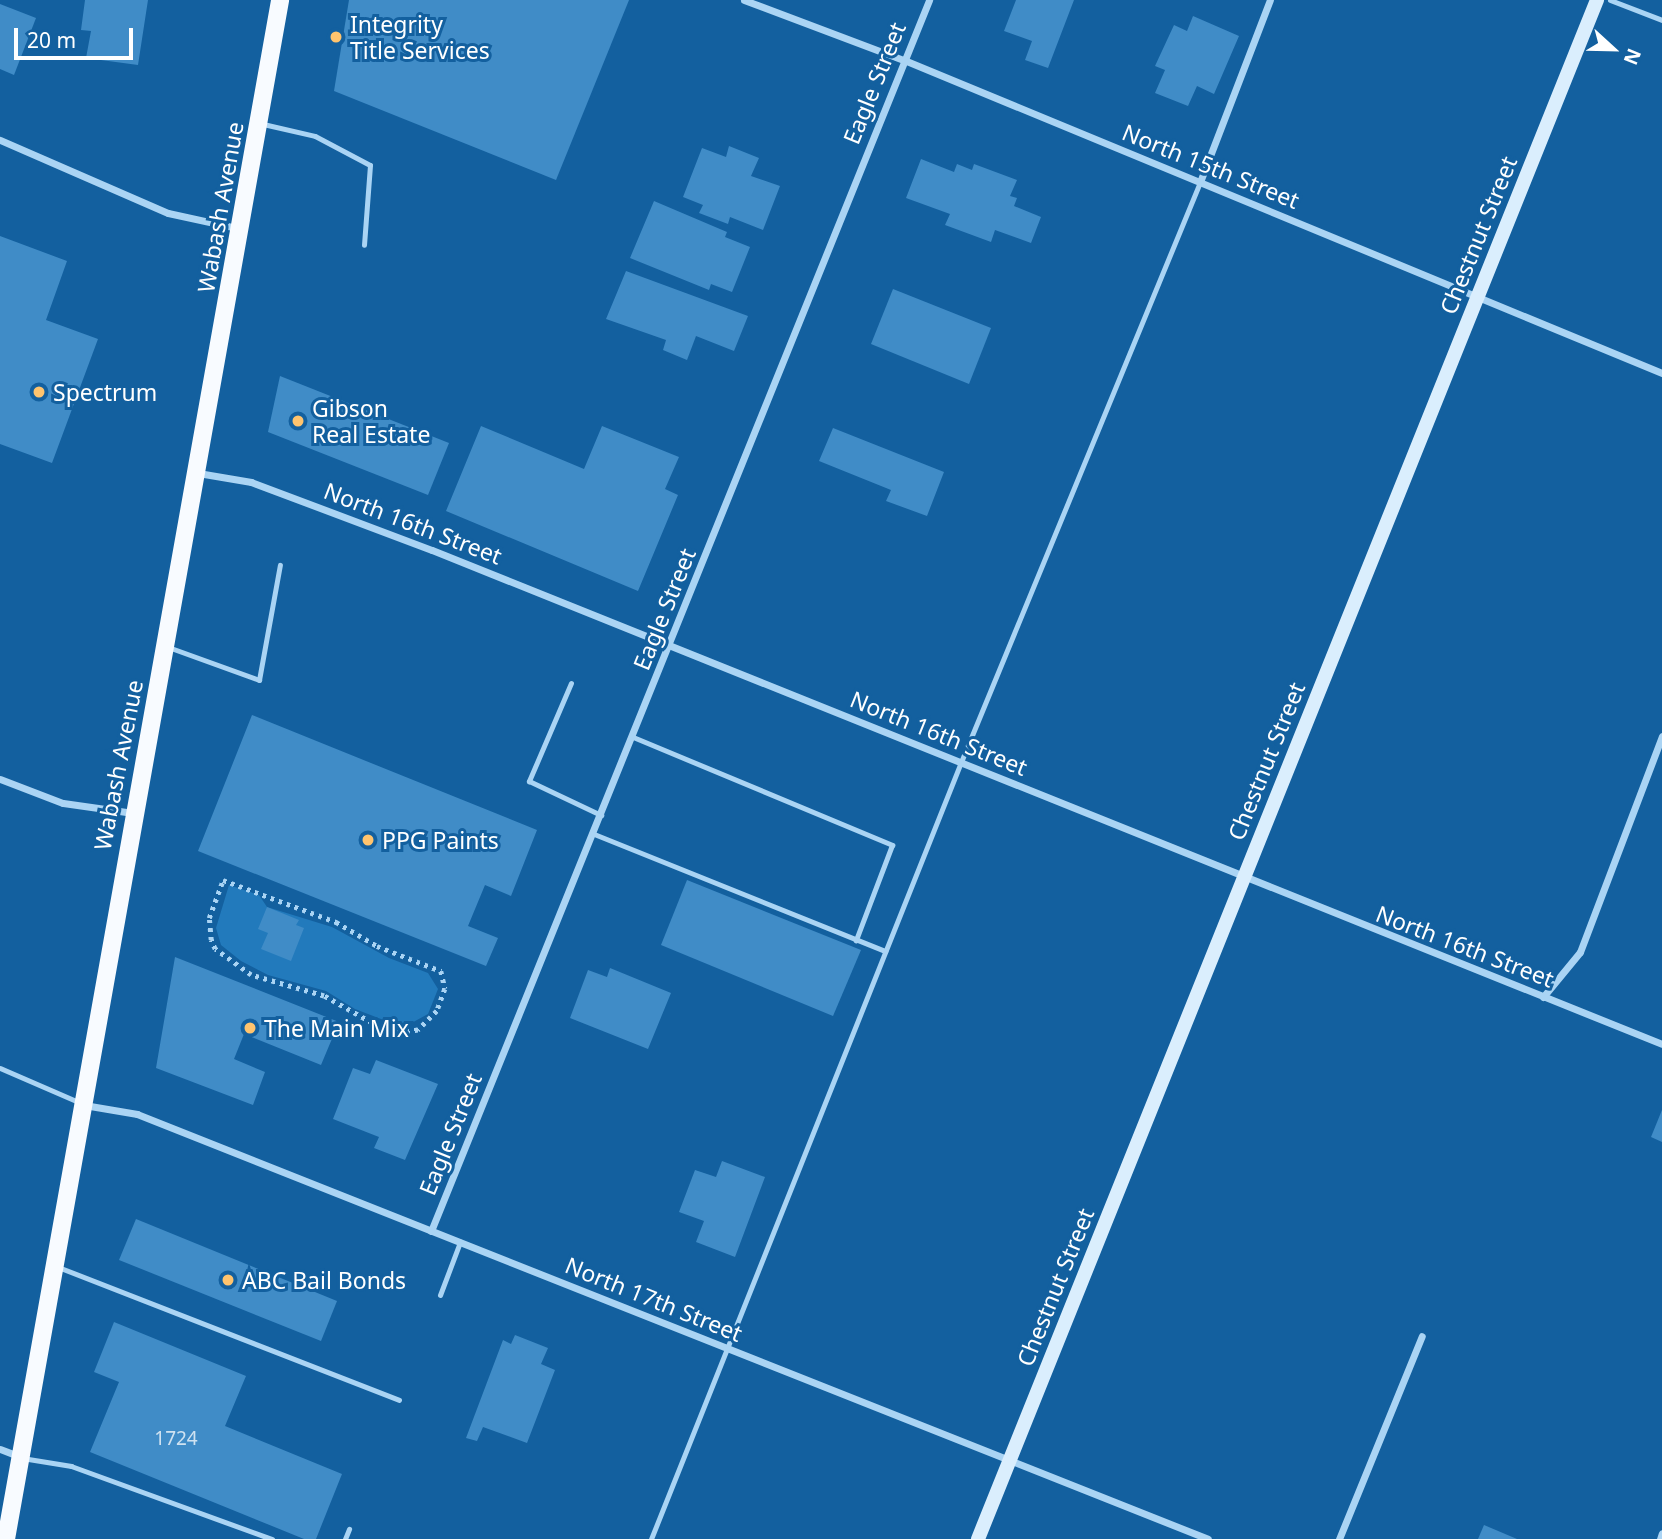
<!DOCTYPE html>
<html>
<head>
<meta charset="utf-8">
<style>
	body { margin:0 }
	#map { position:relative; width:1662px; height:1539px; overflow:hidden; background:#13609f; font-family:"Noto Sans",sans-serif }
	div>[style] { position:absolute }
	.green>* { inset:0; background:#227abc }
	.building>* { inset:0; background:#408cc7 }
	.path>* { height:4.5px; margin-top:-2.25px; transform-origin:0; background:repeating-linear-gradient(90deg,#aad4f4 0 3.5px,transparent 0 8.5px) }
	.lane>* { height:5px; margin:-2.5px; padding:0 2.5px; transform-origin:2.5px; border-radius:2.5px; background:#aad4f4 }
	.street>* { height:7px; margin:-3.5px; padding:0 3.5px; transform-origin:3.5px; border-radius:3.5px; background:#aad4f4 }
	.secondary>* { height:14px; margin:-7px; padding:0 7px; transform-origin:7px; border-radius:7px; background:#daeefd }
	.primary>* { height:18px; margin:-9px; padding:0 9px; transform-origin:9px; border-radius:9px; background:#f8fbff }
	.dots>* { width:19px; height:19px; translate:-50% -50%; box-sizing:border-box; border:4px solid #13609f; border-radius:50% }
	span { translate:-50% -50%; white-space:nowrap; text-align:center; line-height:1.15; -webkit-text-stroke:6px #13609f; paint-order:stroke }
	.number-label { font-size:19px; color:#cfe2f1 }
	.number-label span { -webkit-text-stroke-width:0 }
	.poi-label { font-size:23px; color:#fff }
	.left { translate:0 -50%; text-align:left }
	.street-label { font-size:23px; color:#fff }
	.north { position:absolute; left:1578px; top:14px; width:70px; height:70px; -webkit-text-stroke:5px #13609f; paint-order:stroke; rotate:112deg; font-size:19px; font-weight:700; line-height:28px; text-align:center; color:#fff }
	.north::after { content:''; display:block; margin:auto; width:24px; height:32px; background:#fff; clip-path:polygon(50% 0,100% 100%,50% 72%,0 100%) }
	.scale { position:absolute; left:14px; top:28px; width:119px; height:32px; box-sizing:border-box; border:4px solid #fff; border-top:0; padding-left:9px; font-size:21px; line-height:24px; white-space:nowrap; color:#fff; -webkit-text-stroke:5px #13609f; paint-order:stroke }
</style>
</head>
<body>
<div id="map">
	<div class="green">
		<div style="clip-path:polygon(229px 885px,259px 895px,267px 907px,332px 927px,389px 958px,428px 973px,438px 989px,428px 1014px,406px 1026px,394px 1024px,355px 1009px,326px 991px,268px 975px,241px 961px,221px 945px,216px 928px)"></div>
	</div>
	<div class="building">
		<div style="clip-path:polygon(85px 0,148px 0,138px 65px,86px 58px,91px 31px,81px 30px)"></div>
		<div style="clip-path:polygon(349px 0,629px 0,556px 180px,334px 91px)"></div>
		<div style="clip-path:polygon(1016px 0,1074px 0,1048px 68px,1025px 60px,1032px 41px,1004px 31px)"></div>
		<div style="clip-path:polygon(0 4px,36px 18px,14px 75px,0 69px)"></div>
		<div style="clip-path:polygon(1193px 16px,1239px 36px,1214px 94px,1197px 86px,1188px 106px,1155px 93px,1165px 70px,1155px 66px,1174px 25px,1187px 31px)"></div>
		<div style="clip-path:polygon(729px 146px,759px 158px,751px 176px,780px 186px,763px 230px,730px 217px,728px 224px,699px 213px,703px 205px,683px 197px,702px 148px,726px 157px)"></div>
		<div style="clip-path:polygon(921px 159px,954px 172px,957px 164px,972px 170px,974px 164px,1017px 180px,1010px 196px,1017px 198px,1014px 206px,1041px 217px,1031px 243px,995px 230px,991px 242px,945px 225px,950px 214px,906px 198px)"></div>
		<div style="clip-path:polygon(654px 201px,727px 232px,725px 237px,750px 247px,732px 292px,711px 284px,709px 290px,630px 258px)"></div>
		<div style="clip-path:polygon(0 236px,67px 261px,46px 320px,98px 339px,52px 463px,0 444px)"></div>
		<div style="clip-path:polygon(626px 271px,748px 316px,734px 351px,696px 336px,687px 360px,663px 350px,666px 340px,606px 319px)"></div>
		<div style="clip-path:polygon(893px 289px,991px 328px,969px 384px,871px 344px)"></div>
		<div style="clip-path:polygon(280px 376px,449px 443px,428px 495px,268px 432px)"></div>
		<div style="clip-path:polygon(481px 426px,584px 469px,602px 426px,679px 457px,665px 489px,678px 495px,638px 591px,446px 511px)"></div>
		<div style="clip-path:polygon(833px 428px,944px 472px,927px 516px,886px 501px,891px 490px,819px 461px)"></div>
		<div style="clip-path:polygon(252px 715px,537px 830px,511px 896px,485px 885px,468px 926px,498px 938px,486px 966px,198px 851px)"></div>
		<div style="clip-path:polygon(687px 880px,861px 950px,833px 1016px,661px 945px)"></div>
		<div style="clip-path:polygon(267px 907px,299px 920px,296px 925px,304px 928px,291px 961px,261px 949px,268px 933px,258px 929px)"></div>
		<div style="clip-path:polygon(175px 957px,339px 1022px,321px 1065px,244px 1034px,234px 1059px,265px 1072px,253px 1105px,156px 1068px)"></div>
		<div style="clip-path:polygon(610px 968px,671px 993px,648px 1049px,570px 1018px,588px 970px,607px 977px)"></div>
		<div style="clip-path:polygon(376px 1060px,438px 1084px,405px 1160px,374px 1148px,379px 1137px,333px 1119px,353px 1068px,370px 1074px)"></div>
		<div style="clip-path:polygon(1662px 1110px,1662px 1142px,1651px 1137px)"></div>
		<div style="clip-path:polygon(722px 1161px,765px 1177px,735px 1257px,696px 1242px,704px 1221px,679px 1212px,695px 1170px,716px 1177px)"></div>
		<div style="clip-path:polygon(136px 1219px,337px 1301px,321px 1341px,119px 1260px)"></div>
		<div style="clip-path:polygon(114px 1322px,246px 1376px,225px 1426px,342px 1474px,316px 1539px,304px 1539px,90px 1452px,119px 1382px,94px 1372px)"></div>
		<div style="clip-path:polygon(515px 1335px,548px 1348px,541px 1364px,555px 1370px,527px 1443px,483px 1427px,477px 1441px,466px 1438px,503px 1340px,511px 1344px)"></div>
		<div style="clip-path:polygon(1484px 1525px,1517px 1539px,1478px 1539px)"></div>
	</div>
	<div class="path">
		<div style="left:223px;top:880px;width:121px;rotate:20.4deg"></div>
		<div style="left:336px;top:922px;width:48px;rotate:30.3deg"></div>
		<div style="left:377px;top:946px;width:69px;rotate:21.3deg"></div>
		<div style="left:441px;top:971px;width:18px;rotate:77deg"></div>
		<div style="left:445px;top:989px;width:23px;rotate:110deg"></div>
		<div style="left:437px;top:1011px;width:27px;rotate:135deg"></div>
		<div style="left:418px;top:1030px;width:18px;rotate:171deg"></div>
		<div style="left:400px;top:1033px;width:30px;rotate:-160deg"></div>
		<div style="left:372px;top:1023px;width:55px;rotate:-150.6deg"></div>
		<div style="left:324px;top:996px;width:76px;rotate:-164deg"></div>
		<div style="left:251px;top:975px;width:44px;rotate:-144.2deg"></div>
		<div style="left:215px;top:949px;width:10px;rotate:-114deg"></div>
		<div style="left:211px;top:940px;width:22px;rotate:-95deg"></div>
		<div style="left:209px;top:918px;width:40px;rotate:-69.8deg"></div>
	</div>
	<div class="lane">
		<div style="left:1610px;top:0;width:56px;rotate:21deg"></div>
		<div style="left:263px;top:124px;width:53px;rotate:13deg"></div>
		<div style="left:315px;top:136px;width:62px;rotate:27.8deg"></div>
		<div style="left:370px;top:165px;width:80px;rotate:94.3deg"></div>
		<div style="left:168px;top:647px;width:97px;rotate:19.9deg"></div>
		<div style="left:259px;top:680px;width:117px;rotate:-79.7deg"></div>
		<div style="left:571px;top:683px;width:107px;rotate:113.2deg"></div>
		<div style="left:529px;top:781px;width:80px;rotate:25.3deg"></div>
		<div style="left:633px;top:737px;width:281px;rotate:22.6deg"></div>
		<div style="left:892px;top:845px;width:102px;rotate:110.8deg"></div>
		<div style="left:594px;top:834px;width:314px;rotate:21.9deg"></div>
		<div style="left:0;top:1068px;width:88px;rotate:23.4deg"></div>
		<div style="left:58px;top:1267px;width:366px;rotate:21.3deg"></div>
		<div style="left:440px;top:1295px;width:57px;rotate:-69.3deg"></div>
		<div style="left:22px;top:1458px;width:50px;rotate:9.3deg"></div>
		<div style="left:71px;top:1466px;width:214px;rotate:20deg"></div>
		<div style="left:345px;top:1539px;width:11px;rotate:-68deg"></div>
		<div style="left:651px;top:1539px;width:837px;rotate:-68.25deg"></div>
		<div style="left:961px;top:762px;width:627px;rotate:-67.6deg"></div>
	</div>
	<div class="street">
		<div style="left:744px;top:0;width:171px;rotate:20.6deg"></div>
		<div style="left:904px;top:60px;width:820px;rotate:22.44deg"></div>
		<div style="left:0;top:140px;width:183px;rotate:23.5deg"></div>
		<div style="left:168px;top:213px;width:71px;rotate:12.3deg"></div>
		<div style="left:1200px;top:182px;width:195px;rotate:-69deg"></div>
		<div style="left:198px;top:473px;width:54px;rotate:9.6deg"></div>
		<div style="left:251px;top:482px;width:193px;rotate:20.6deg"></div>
		<div style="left:432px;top:550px;width:1325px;rotate:21.88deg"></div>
		<div style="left:0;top:779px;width:67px;rotate:20.9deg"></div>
		<div style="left:63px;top:803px;width:71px;rotate:8.1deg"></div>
		<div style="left:1543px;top:997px;width:58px;rotate:-50.6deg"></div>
		<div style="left:1580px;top:952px;width:231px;rotate:-69.2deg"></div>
		<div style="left:84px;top:1105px;width:54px;rotate:9.6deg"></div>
		<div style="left:137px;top:1114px;width:1152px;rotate:21.64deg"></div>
		<div style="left:431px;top:1231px;width:1328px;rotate:-67.97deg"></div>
		<div style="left:0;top:1449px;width:22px;rotate:21deg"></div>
		<div style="left:1339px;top:1539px;width:219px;rotate:-67.8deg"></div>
		<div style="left:1660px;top:1539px;width:6px;rotate:-72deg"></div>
	</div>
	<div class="secondary">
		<div style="left:978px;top:1539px;width:1659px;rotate:-68.09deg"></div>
	</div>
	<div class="primary">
		<div style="left:6px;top:1539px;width:1563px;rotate:-79.9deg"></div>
	</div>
	<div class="dots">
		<div style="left:336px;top:37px;background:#ffc46e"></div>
		<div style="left:39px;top:392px;background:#ffc46e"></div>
		<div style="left:298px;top:421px;background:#ffc46e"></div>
		<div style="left:368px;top:840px;background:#ffc46e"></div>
		<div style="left:250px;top:1028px;background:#ffc46e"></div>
		<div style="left:228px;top:1280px;background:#ffc46e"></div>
	</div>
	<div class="number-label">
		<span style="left:176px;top:1439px">1724</span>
	</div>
	<div class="poi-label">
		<span class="left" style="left:350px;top:37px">Integrity<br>Title Services</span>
		<span class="left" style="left:53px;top:392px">Spectrum</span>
		<span class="left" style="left:312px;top:421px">Gibson<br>Real Estate</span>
		<span class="left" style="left:382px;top:840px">PPG Paints</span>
		<span class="left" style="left:264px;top:1028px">The Main Mix</span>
		<span class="left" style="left:242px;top:1280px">ABC Bail Bonds</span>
	</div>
	<div class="street-label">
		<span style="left:874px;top:83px;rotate:-68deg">Eagle Street</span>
		<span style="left:1211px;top:166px;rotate:22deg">North 15th Street</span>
		<span style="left:220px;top:207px;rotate:-80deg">Wabash Avenue</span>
		<span style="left:1478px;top:235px;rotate:-68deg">Chestnut Street</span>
		<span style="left:413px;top:523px;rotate:21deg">North 16th Street</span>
		<span style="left:664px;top:609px;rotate:-68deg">Eagle Street</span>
		<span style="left:939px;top:733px;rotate:22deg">North 16th Street</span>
		<span style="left:1266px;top:761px;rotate:-68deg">Chestnut Street</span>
		<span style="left:118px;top:765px;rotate:-79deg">Wabash Avenue</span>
		<span style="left:1465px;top:946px;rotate:21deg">North 16th Street</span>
		<span style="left:450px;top:1134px;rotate:-68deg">Eagle Street</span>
		<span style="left:1055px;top:1287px;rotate:-68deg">Chestnut Street</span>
		<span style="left:654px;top:1299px;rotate:22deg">North 17th Street</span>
	</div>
	<div class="north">N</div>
	<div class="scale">20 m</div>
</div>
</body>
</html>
